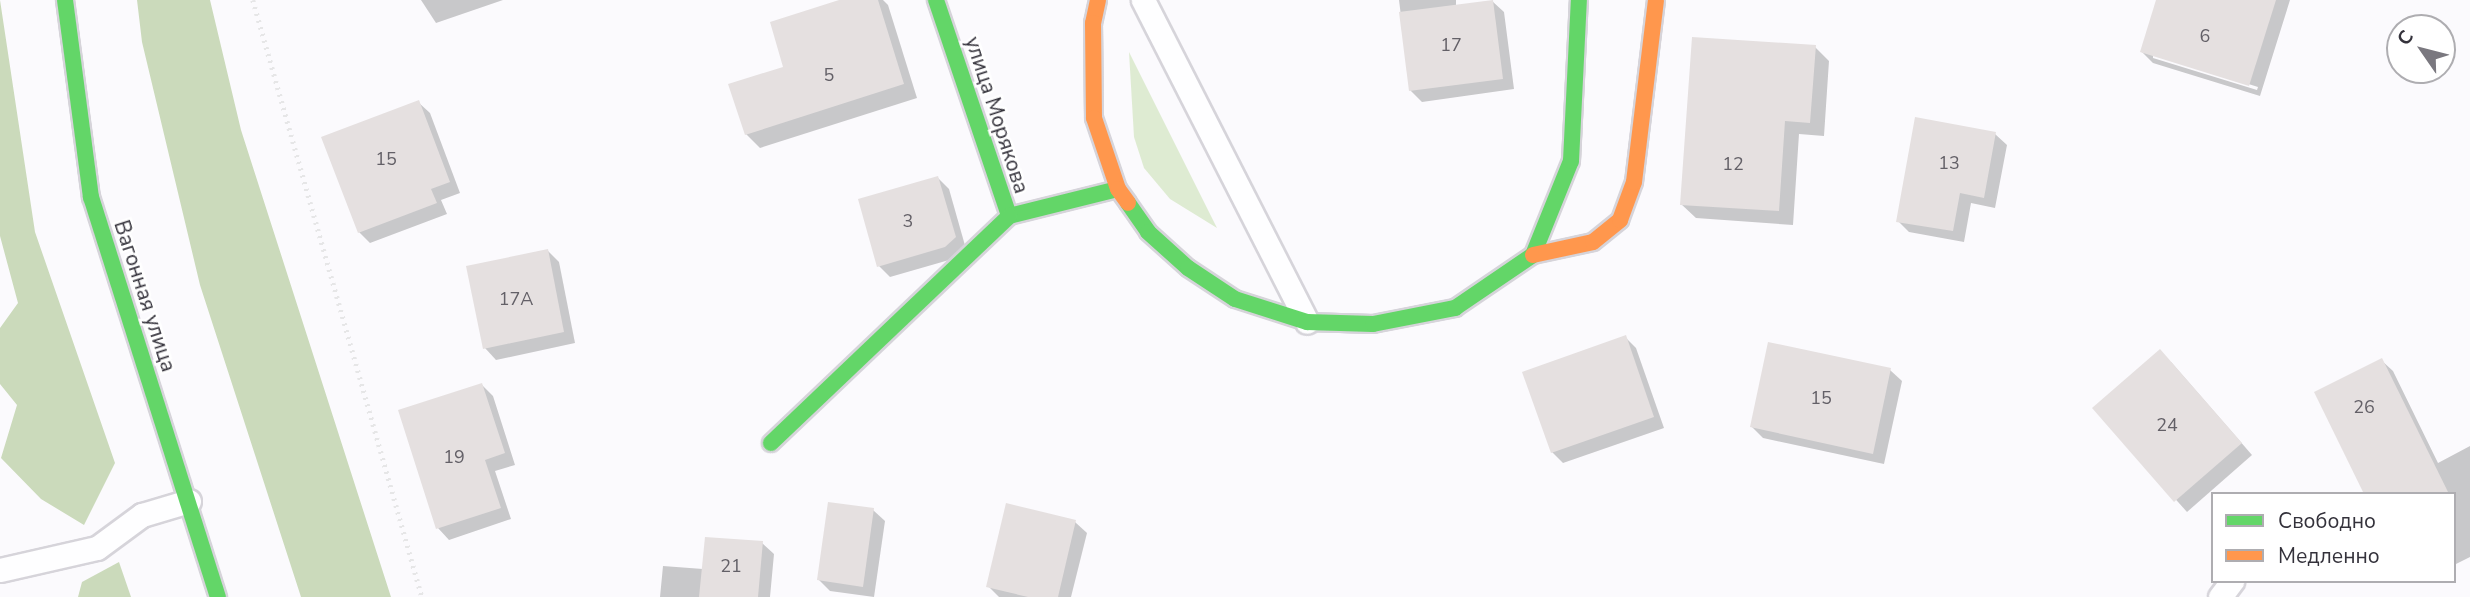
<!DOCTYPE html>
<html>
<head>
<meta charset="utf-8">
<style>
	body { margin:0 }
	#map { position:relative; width:2470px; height:597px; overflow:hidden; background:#fbfafd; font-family:"Nunito Sans",sans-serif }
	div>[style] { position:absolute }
	.green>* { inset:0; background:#deebd2 }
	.forest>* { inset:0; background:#cbdabb }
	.shadow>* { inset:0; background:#0003 }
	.building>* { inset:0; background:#e5e0e0 }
	.path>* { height:4.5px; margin-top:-2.25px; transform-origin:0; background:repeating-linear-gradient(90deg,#e6e6e7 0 2px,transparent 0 7px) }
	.roads { filter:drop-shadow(2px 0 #d6d4da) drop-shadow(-2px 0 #d6d4da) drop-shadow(0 2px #d6d4da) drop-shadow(0 -2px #d6d4da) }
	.lane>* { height:23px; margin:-11.5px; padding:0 11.5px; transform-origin:11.5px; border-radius:11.5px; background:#fefeff }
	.fast>* { height:16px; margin:-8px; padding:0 8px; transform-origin:8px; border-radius:8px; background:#63d668 }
	.slow>* { height:16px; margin:-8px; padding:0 8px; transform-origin:8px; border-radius:8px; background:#ff974d }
	span { translate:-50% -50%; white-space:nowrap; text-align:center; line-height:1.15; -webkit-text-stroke:5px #fff; paint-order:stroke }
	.number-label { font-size:18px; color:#636067 }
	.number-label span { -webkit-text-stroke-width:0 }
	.street-label { font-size:21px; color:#34323b }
	.legend { position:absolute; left:2211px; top:492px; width:245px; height:91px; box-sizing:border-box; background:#fff; border:2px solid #aeadb1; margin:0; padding:9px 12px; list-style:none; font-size:21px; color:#34323b }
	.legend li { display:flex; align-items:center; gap:14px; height:35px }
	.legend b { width:35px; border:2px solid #aeadb1 }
	.north { position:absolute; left:2386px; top:14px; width:70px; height:70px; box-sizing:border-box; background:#fff; border:2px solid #aeadb1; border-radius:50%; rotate:305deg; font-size:19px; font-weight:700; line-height:28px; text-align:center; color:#34323b }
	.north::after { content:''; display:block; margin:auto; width:24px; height:32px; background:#7a787f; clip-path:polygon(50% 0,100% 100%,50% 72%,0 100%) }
</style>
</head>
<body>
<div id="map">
	<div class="green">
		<div style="clip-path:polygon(1129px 52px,1217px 228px,1170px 199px,1144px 168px,1134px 137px)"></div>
	</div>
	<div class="forest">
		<div style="clip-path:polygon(0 0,35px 232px,115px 463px,84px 525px,41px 499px,1px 458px,17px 405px,0 384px,0 328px,18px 303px,0 236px)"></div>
		<div style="clip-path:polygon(137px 0,210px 0,241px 130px,391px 597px,301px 597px,200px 285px,142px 42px)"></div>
		<div style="clip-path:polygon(119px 562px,131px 597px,78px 597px,82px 582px)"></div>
	</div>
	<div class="shadow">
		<div style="clip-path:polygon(421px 0,503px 0,436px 23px)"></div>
		<div style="clip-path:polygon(845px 0,883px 0,888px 5px,917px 98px,760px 148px,746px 134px,786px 68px)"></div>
		<div style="clip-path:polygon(1399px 0,1456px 0,1456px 6px,1492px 1px,1504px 12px,1514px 89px,1422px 102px,1410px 90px)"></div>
		<div style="clip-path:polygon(evenodd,2158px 0,2290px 0,2260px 96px,2153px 63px,2142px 52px,2158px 0,2153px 54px,2258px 87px,2257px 90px,2153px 58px,2153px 54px)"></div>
		<div style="clip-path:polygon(1815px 47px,1829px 61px,1824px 136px,1799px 134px,1793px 225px,1696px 218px,1681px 204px)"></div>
		<div style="clip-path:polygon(418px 102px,430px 113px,460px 193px,441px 200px,447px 214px,370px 243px,359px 232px)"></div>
		<div style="clip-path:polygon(1995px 134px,2007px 145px,1995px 208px,1971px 203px,1964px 242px,1909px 232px,1898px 221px)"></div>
		<div style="clip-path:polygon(938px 178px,949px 189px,966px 249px,956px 258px,890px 277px,879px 266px)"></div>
		<div style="clip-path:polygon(548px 251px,559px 262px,575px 343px,496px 360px,485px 348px)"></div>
		<div style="clip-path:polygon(1625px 337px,1636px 348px,1664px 428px,1563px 463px,1552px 452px)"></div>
		<div style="clip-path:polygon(2381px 360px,2393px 371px,2438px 463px,2470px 446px,2470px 557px,2454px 565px,2454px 494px,2371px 494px)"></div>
		<div style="clip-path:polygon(2171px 362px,2252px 455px,2187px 512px,2094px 408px)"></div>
		<div style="clip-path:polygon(1890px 370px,1902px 381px,1884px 464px,1763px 438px,1752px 427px)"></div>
		<div style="clip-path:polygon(482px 385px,493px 396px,515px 465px,495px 471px,511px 519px,449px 540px,438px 528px)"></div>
		<div style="clip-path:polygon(873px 510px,885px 521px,874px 597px,830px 591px,819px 580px)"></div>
		<div style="clip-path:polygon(1075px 522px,1087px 533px,1071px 597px,999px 597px,988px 586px)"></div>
		<div style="clip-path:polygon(762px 543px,774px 554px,770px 597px,660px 597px,663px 566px,703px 569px)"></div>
	</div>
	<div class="building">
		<div style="clip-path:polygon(839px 0,878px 0,904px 84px,745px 135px,728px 84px,783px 67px,770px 22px)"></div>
		<div style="clip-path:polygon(1493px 0,1503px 79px,1409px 91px,1399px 12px)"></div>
		<div style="clip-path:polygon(2156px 0,2276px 0,2249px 86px,2140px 52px)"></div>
		<div style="clip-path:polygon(1692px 37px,1816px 45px,1810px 123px,1785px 121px,1779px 211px,1680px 205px)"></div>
		<div style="clip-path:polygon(419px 100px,450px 182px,431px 189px,437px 203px,358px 233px,321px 137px)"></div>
		<div style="clip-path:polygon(1915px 117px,1996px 132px,1984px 198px,1960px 193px,1953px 231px,1896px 222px)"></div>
		<div style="clip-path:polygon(938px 176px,956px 237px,945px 247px,877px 267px,858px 199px)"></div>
		<div style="clip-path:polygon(548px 249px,564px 332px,483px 349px,466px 266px)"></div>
		<div style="clip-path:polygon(1626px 335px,1654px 417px,1551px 453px,1522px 372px)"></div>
		<div style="clip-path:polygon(1768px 342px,1891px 368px,1873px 454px,1750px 427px)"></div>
		<div style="clip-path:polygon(2160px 349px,2242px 443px,2174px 502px,2092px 408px)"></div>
		<div style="clip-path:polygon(2382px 358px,2449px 494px,2364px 494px,2314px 392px)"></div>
		<div style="clip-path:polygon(482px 383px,505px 453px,485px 460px,501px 508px,436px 529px,398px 410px)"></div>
		<div style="clip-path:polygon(828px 502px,874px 508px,863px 587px,817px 580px)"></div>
		<div style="clip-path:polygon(1006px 503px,1076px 520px,1058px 597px,1028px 597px,986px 587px)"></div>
		<div style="clip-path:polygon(705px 537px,763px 541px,758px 597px,699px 597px)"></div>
	</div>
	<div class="path">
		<div style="left:253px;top:0;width:620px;rotate:74.19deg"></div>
	</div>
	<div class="roads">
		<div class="lane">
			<div style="left:1143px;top:0;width:361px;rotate:63deg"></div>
			<div style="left:0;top:570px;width:99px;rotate:-12.8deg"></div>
			<div style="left:97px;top:548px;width:56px;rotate:-36.3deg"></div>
			<div style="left:142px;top:515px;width:49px;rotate:-16.6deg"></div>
			<div style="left:2220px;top:597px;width:20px;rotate:-53deg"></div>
		</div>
		<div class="fast">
			<div style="left:65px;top:0;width:199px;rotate:82.5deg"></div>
			<div style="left:91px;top:197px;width:420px;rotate:72.4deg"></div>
			<div style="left:936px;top:0;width:228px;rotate:71.3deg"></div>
			<div style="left:1009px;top:216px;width:112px;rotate:-13.9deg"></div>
			<div style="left:1128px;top:203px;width:35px;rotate:55deg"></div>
			<div style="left:1148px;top:232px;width:54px;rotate:42deg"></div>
			<div style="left:1188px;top:268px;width:56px;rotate:33.4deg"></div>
			<div style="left:1235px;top:299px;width:76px;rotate:17.7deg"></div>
			<div style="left:1307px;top:322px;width:66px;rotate:1.7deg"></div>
			<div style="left:1373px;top:324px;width:84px;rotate:-11deg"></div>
			<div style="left:1455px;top:308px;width:94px;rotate:-34.2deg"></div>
			<div style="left:1533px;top:255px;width:101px;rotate:-68deg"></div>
			<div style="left:1571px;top:161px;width:161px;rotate:-87.2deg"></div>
			<div style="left:771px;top:443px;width:329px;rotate:-43.6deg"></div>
		</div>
		<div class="slow">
			<div style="left:1098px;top:0;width:24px;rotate:102deg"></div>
			<div style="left:1093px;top:23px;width:95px;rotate:89.4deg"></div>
			<div style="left:1094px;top:118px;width:75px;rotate:71.3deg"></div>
			<div style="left:1118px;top:189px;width:17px;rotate:54deg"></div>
			<div style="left:1533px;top:255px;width:61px;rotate:-12.2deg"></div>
			<div style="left:1593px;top:242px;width:35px;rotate:-39deg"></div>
			<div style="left:1620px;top:220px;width:40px;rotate:-69.8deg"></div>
			<div style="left:1634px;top:182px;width:183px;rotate:-83.1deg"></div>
		</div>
	</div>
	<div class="number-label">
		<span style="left:2205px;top:36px">6</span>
		<span style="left:1451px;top:45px">17</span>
		<span style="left:829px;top:75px">5</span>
		<span style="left:386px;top:159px">15</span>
		<span style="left:1949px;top:163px">13</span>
		<span style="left:1733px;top:164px">12</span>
		<span style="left:908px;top:221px">3</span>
		<span style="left:516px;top:299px">17А</span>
		<span style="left:1821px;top:398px">15</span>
		<span style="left:2364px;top:407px">26</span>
		<span style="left:2167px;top:425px">24</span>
		<span style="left:454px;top:457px">19</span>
		<span style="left:731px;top:566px">21</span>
	</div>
	<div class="street-label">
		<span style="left:997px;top:115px;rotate:72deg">улица Морякова</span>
		<span style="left:145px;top:296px;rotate:72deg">Вагонная улица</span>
	</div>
	<ul class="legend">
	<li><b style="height:9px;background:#63d668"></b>Свободно</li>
	<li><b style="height:9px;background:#ff974d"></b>Медленно</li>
	</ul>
	<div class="north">С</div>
</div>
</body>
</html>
